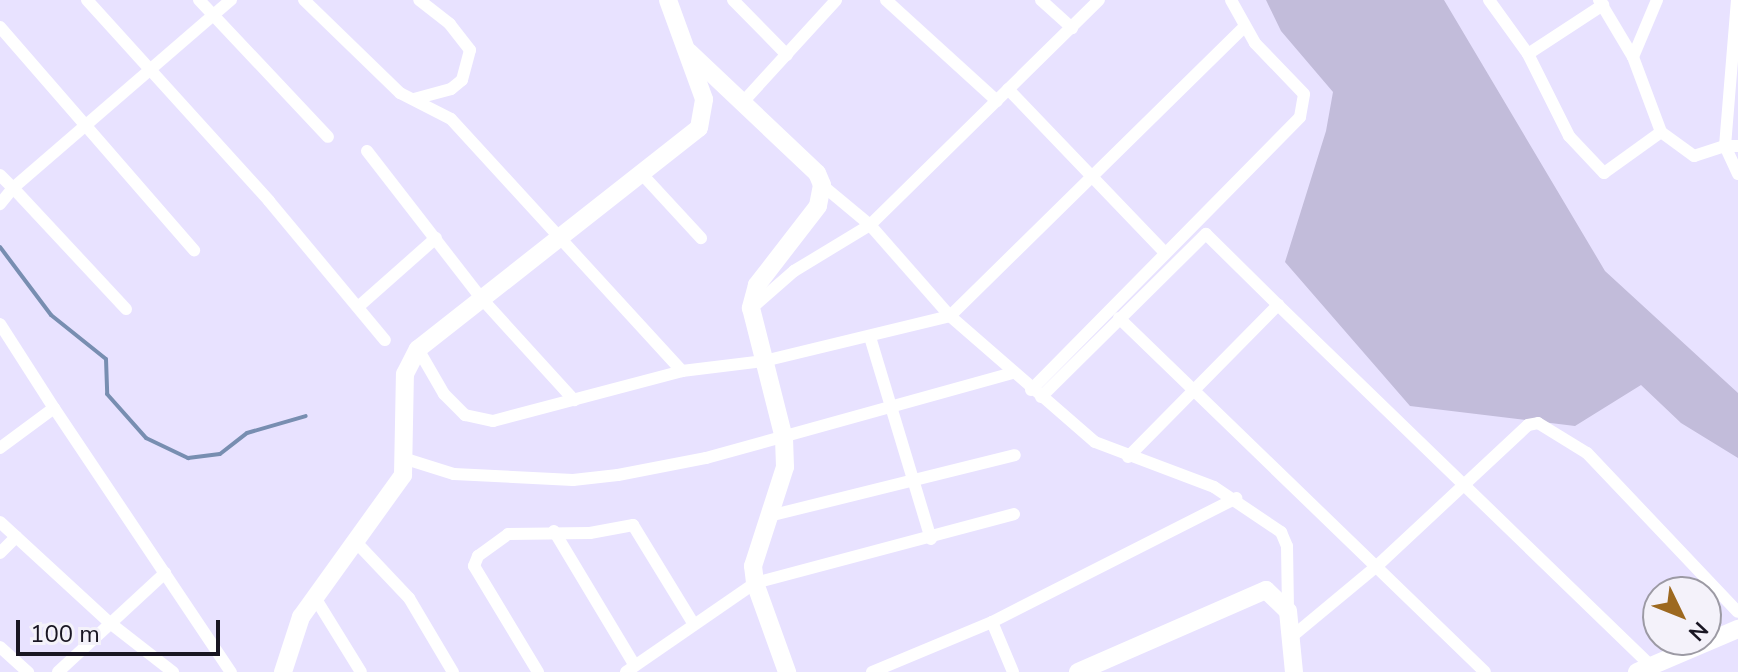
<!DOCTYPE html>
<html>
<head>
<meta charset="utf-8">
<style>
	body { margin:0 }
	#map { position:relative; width:1738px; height:672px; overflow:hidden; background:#e8e2ff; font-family:"Nunito Sans",sans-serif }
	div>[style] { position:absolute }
	.green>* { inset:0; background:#c2bcda }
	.stream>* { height:4px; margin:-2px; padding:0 2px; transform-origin:2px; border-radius:2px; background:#788eb1 }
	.street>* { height:12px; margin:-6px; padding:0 6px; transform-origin:6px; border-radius:6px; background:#fff }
	.secondary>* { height:18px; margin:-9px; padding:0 9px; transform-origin:9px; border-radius:9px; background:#fff }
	span { translate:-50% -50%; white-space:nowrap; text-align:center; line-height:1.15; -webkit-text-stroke:8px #f4f2fa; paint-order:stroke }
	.north { position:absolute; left:1642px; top:576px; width:80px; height:80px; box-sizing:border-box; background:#f4f2fa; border:2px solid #9c9aa4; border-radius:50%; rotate:133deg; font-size:22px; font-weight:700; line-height:32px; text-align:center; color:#191623 }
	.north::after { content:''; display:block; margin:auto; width:28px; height:36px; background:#9d6920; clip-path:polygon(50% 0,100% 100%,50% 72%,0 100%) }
	.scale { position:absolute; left:16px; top:620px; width:204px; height:36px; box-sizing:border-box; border:4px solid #191623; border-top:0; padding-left:10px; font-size:24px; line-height:28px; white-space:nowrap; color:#191623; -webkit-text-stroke:6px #f4f2fa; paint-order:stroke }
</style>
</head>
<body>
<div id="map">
	<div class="green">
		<div style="clip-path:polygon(1266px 0,1444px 0,1605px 271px,1738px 393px,1738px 458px,1681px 423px,1641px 385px,1575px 426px,1410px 406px,1285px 262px,1326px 131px,1333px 92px,1281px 31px)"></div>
	</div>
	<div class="stream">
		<div style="left:0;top:247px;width:85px;rotate:53.1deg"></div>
		<div style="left:51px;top:315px;width:70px;rotate:38.7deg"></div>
		<div style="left:106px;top:359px;width:35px;rotate:88deg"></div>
		<div style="left:107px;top:394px;width:59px;rotate:48.4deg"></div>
		<div style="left:146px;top:438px;width:47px;rotate:25.5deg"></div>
		<div style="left:188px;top:458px;width:32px;rotate:-7deg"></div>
		<div style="left:220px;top:454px;width:34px;rotate:-38deg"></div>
		<div style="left:247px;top:433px;width:61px;rotate:-16.1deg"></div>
	</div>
	<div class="street">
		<div style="left:87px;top:0;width:271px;rotate:47.8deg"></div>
		<div style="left:269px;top:201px;width:181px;rotate:50.2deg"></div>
		<div style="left:199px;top:0;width:188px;rotate:46.7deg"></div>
		<div style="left:304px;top:0;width:134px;rotate:44.1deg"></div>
		<div style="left:400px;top:93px;width:57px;rotate:27deg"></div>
		<div style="left:451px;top:119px;width:342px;rotate:47.5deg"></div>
		<div style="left:733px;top:0;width:77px;rotate:45.5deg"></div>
		<div style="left:886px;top:0;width:150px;rotate:42.3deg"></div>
		<div style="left:1041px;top:0;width:42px;rotate:42.1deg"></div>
		<div style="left:1489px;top:0;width:67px;rotate:54.2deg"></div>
		<div style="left:1528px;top:54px;width:92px;rotate:63.4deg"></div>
		<div style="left:1569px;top:136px;width:51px;rotate:46.6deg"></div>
		<div style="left:1604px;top:173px;width:70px;rotate:-35.7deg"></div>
		<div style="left:1599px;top:0;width:66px;rotate:59.2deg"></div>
		<div style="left:1633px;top:57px;width:80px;rotate:69.5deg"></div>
		<div style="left:1661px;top:132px;width:41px;rotate:36deg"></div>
		<div style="left:1694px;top:156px;width:33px;rotate:-18deg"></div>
		<div style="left:1725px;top:146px;width:31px;rotate:65deg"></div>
		<div style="left:1737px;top:0;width:146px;rotate:94.7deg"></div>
		<div style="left:1725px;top:146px;width:13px"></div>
		<div style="left:0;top:27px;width:296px;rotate:49deg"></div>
		<div style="left:1528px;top:54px;width:90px;rotate:-33.2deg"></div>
		<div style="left:1633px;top:57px;width:62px;rotate:-67.2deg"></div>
		<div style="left:1008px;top:89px;width:227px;rotate:46.2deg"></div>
		<div style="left:414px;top:99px;width:38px;rotate:-15deg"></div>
		<div style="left:451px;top:89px;width:14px;rotate:-39deg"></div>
		<div style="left:462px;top:80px;width:31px;rotate:-75deg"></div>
		<div style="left:470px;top:50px;width:33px;rotate:-128deg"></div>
		<div style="left:450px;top:24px;width:39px;rotate:-142deg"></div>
		<div style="left:743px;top:102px;width:138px;rotate:-47.6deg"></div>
		<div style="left:367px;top:151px;width:187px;rotate:52.2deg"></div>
		<div style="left:482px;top:299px;width:137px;rotate:47.7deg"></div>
		<div style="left:640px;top:172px;width:90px;rotate:47.3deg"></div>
		<div style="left:0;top:175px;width:18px;rotate:45deg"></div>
		<div style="left:13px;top:188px;width:21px;rotate:129deg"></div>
		<div style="left:822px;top:185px;width:62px;rotate:39.8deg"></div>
		<div style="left:870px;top:225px;width:121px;rotate:48.7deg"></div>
		<div style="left:950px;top:316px;width:192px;rotate:41deg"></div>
		<div style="left:1095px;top:442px;width:127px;rotate:20.7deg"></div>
		<div style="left:1214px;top:487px;width:81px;rotate:33.9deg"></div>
		<div style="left:1281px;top:532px;width:15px;rotate:67deg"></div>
		<div style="left:1287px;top:546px;width:65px;rotate:89.1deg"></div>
		<div style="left:358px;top:307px;width:104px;rotate:-41.5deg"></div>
		<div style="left:753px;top:307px;width:55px;rotate:-41.3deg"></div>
		<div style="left:794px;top:271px;width:89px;rotate:-31.2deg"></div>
		<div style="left:870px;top:225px;width:321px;rotate:-44.5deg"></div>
		<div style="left:126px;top:309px;width:166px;rotate:-133deg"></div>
		<div style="left:13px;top:188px;width:288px;rotate:-40.8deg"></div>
		<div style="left:1119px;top:318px;width:509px;rotate:44.05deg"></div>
		<div style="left:0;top:324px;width:100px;rotate:57.3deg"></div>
		<div style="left:870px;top:337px;width:211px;rotate:73.2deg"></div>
		<div style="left:418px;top:349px;width:52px;rotate:60deg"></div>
		<div style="left:444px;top:394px;width:30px;rotate:45deg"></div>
		<div style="left:465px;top:415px;width:29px;rotate:12deg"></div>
		<div style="left:493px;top:421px;width:196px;rotate:-14.8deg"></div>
		<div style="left:682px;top:371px;width:83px;rotate:-7deg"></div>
		<div style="left:764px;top:361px;width:191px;rotate:-13.6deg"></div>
		<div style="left:950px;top:316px;width:411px;rotate:-44.5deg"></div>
		<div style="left:1031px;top:390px;width:383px;rotate:-45.4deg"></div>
		<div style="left:1300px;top:117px;width:23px;rotate:-80deg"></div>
		<div style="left:1304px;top:94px;width:71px;rotate:-133.9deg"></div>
		<div style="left:1255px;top:43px;width:49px;rotate:-119.2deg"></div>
		<div style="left:1041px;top:397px;width:232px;rotate:-44.7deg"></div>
		<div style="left:1206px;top:234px;width:101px;rotate:44.6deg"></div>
		<div style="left:0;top:448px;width:67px;rotate:-36.5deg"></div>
		<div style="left:54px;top:408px;width:318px;rotate:56.2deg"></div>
		<div style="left:1128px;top:457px;width:214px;rotate:-45.4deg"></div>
		<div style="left:1278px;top:305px;width:519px;rotate:44.06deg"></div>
		<div style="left:406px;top:459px;width:50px;rotate:17.4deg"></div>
		<div style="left:454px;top:474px;width:119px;rotate:2.9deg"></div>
		<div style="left:573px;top:480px;width:45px;rotate:-6.3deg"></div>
		<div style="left:618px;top:475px;width:90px;rotate:-10.9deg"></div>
		<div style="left:706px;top:458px;width:319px;rotate:-15.5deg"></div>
		<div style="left:773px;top:515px;width:249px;rotate:-13.9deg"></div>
		<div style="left:0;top:522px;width:149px;rotate:42.6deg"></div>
		<div style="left:110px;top:623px;width:80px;rotate:37.9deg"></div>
		<div style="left:554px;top:531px;width:157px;rotate:59deg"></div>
		<div style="left:354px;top:540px;width:80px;rotate:46.5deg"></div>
		<div style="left:409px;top:598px;width:86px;rotate:59.3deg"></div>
		<div style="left:0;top:553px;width:23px;rotate:-45deg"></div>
		<div style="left:314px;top:596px;width:89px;rotate:58.3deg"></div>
		<div style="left:992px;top:622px;width:54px;rotate:67.2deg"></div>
		<div style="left:1289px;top:639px;width:116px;rotate:-39.7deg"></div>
		<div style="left:1378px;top:565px;width:205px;rotate:-43deg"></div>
		<div style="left:1528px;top:425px;width:10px;rotate:-11deg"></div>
		<div style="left:1538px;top:423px;width:57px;rotate:31.5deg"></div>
		<div style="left:1587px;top:453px;width:219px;rotate:46.5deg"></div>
		<div style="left:0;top:647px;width:38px;rotate:42deg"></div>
		<div style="left:58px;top:672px;width:146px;rotate:-42.8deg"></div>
		<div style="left:538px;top:672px;width:124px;rotate:-121.1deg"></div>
		<div style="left:474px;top:566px;width:11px;rotate:-68deg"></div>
		<div style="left:478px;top:556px;width:37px;rotate:-36deg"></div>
		<div style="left:508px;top:534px;width:82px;rotate:-0.7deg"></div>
		<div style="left:590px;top:533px;width:44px;rotate:-10.5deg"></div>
		<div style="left:633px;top:525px;width:115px;rotate:58.5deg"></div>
		<div style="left:626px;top:672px;width:157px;rotate:-34.6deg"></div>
		<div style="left:755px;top:583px;width:268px;rotate:-14.9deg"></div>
		<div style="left:872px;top:672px;width:130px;rotate:-22.6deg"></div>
		<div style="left:992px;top:622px;width:274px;rotate:-26.9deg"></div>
	</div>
	<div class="secondary">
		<div style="left:689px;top:52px;width:176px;rotate:43.4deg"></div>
		<div style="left:817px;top:173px;width:13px;rotate:67deg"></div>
		<div style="left:822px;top:185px;width:21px;rotate:101deg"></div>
		<div style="left:818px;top:206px;width:100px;rotate:127.7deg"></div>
		<div style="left:757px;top:285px;width:24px;rotate:105deg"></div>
		<div style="left:751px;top:308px;width:134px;rotate:75.8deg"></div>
		<div style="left:784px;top:438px;width:29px;rotate:88deg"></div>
		<div style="left:785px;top:467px;width:104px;rotate:107.9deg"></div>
		<div style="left:753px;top:566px;width:17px;rotate:83deg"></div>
		<div style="left:755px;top:583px;width:95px;rotate:70.2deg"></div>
		<div style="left:283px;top:672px;width:58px;rotate:-71.9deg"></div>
		<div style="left:301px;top:617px;width:175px;rotate:-54.3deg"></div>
		<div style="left:403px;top:475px;width:101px;rotate:-88.9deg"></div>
		<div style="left:405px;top:374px;width:28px;rotate:-63deg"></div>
		<div style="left:418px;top:349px;width:357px;rotate:-38.2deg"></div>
		<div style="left:699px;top:128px;width:29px;rotate:-80deg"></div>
		<div style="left:704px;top:99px;width:105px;rotate:-110deg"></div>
		<div style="left:1078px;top:672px;width:205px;rotate:-23.6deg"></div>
		<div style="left:1266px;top:590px;width:30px;rotate:44deg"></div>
		<div style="left:1288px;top:611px;width:61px;rotate:84.4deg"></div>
		<div style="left:1637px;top:672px;width:110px;rotate:-23.1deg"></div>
	</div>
	<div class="north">N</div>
	<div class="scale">100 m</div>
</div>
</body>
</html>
